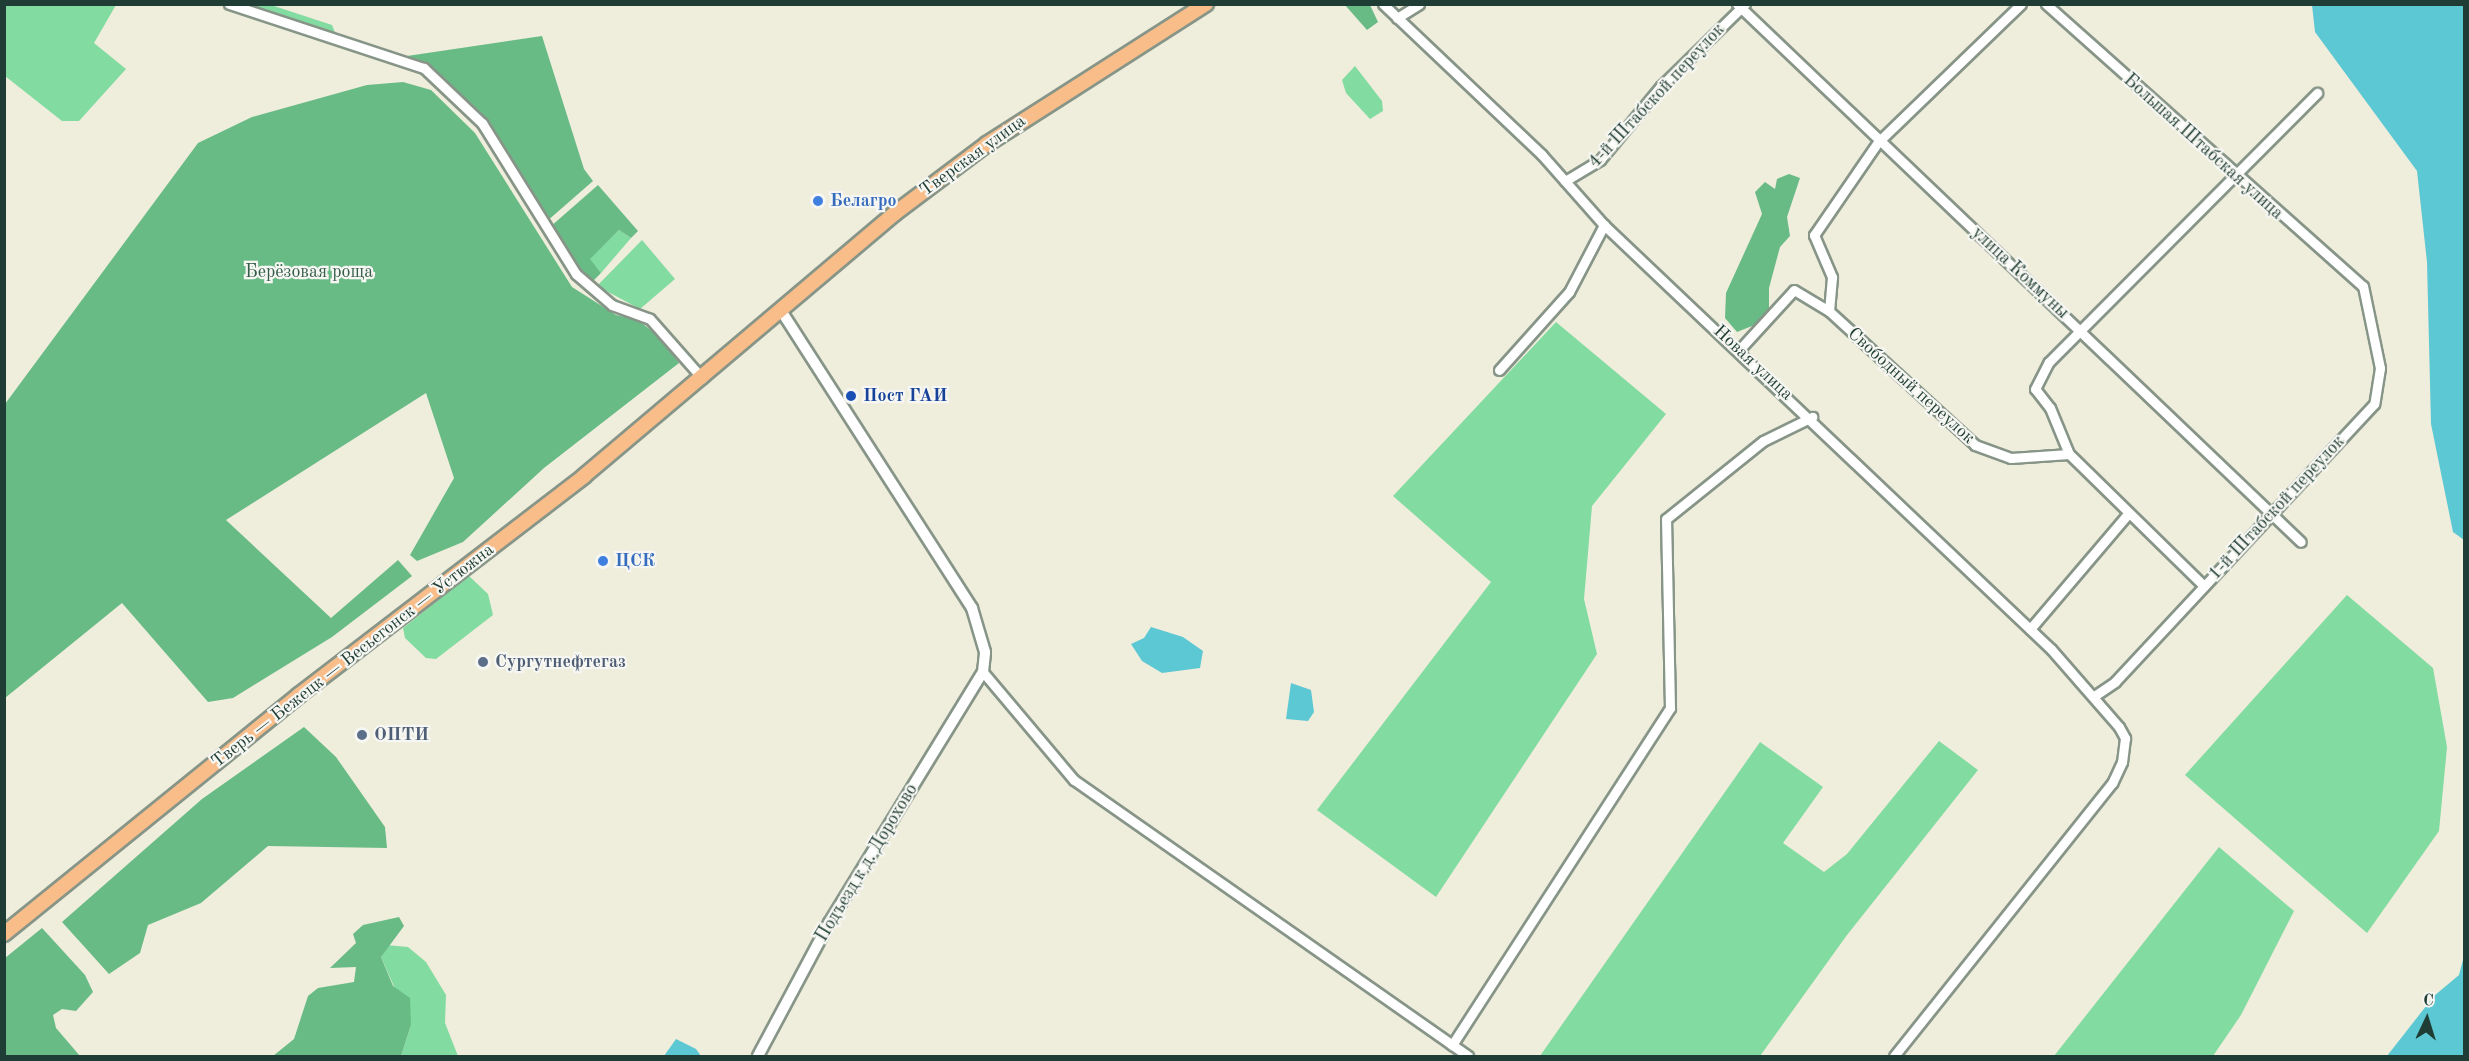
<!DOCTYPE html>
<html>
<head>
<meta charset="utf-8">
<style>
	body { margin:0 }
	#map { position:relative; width:2469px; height:1061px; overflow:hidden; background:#efeddb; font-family:"Old Standard TT",serif }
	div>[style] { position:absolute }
	.green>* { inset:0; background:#82dba0 }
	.forest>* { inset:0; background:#69bb86 }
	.water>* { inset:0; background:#5cc8d3 }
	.roads { filter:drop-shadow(2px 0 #879588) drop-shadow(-2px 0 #879588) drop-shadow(0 2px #879588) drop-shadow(0 -2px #879588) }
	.minor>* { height:9px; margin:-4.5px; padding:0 4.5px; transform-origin:4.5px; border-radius:4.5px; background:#fff }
	.tertiary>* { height:10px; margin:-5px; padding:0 5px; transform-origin:5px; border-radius:5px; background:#fff }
	.primary>* { height:14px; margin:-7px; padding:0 7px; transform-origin:7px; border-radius:7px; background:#f8bd89 }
	.dots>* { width:16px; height:16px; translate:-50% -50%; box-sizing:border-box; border:3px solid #f6f6f2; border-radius:50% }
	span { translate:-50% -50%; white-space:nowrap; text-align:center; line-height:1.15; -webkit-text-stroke:4.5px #f6f6f2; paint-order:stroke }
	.street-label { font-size:18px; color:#1f3d34 }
	.shop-label { font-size:18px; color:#366cbe; font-weight:700 }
	.left { translate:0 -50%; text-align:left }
	.park-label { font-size:18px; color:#335d4a }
	.transit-label { font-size:18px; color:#164399; font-weight:700 }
	.service-label { font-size:18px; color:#4e5e75; font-weight:700 }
	.frame { position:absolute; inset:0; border:6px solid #1f3d34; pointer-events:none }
	.north { position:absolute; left:2397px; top:989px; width:60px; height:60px; -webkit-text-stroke:4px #f6f6f2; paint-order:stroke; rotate:4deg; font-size:16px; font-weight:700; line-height:24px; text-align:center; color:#1f3d34 }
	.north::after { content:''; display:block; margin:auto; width:21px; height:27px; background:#1f3d34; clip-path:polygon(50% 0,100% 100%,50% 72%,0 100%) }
</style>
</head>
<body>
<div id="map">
	<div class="green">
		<div style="clip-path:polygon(4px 5px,116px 5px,94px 43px,126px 69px,79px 121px,62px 121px,5px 76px)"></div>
		<div style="clip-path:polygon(237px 5px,271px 5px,332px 25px,336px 35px)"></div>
		<div style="clip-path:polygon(1355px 66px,1382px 101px,1383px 111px,1370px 119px,1346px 93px,1342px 80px)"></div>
		<div style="clip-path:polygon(619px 230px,631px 238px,601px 273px,589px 259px)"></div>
		<div style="clip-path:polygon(642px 240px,675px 279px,640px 309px,597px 286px)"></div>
		<div style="clip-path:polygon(1556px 322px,1666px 414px,1592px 506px,1584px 599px,1597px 654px,1436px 897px,1317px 810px,1491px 582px,1393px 496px)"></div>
		<div style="clip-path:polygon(469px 576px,488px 594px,493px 615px,436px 659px,426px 658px,405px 638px,403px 628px)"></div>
		<div style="clip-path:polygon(2347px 595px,2433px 668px,2447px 747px,2439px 831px,2367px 933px,2185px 775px)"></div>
		<div style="clip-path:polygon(1939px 741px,1978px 770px,1847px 935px,1760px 1056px,1540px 1056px,1760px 742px,1823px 787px,1783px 843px,1824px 872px,1847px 854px)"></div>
		<div style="clip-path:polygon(2219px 847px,2294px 911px,2241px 1015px,2213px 1056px,2054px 1056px)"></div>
		<div style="clip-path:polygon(386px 945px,408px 947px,426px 962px,446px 995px,445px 1023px,458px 1056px,401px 1056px,411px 1025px,381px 957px)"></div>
	</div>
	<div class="forest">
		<div style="clip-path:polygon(1345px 5px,1370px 5px,1378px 22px,1367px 30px)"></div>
		<div style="clip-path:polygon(542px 36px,584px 169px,593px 181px,546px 222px,483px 121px,427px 67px,407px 56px)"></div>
		<div style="clip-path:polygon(403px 82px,431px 90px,475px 133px,572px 287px,616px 315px,638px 320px,662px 339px,679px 363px,544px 468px,463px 542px,417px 561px,410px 555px,454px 478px,426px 393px,226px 520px,331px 618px,398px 560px,412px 576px,332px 637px,233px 698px,208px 702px,122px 603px,5px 698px,5px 404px,198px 143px,252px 117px,367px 85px)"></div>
		<div style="clip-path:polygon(1789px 174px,1800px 178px,1787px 217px,1790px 236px,1780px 247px,1769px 288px,1769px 308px,1757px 324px,1737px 332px,1725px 318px,1726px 293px,1762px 214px,1755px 192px,1765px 182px,1775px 189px,1777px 179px)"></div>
		<div style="clip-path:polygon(598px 185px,638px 231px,631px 238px,619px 230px,590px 259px,601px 273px,589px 285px,550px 227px)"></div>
		<div style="clip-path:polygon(304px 727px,336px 757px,385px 827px,387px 848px,268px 846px,201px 903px,148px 925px,140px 953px,109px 974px,62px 922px,202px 799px)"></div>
		<div style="clip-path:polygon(399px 917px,404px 926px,381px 957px,393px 986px,410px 998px,411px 1025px,401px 1056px,273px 1056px,294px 1039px,308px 996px,318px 988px,354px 982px,356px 967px,330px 968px,356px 943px,353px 934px,363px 925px)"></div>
		<div style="clip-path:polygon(42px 928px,85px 975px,93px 992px,76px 1011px,62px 1009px,53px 1015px,56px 1028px,80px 1056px,5px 1056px,5px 958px)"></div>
	</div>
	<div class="water">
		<div style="clip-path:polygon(2312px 5px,2464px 5px,2464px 540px,2453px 532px,2431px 424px,2427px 262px,2417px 171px,2315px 32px)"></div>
		<div style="clip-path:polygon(1151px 627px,1183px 637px,1203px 651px,1200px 668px,1162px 673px,1142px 661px,1131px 644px,1144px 638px)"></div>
		<div style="clip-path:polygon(1291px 683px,1311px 690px,1314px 712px,1308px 721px,1286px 719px)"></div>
		<div style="clip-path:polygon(2464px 956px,2464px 1056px,2387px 1056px,2434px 996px,2459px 975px)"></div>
		<div style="clip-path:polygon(676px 1039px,696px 1049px,701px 1056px,664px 1056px)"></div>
	</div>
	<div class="roads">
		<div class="minor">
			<div style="left:229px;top:4px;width:205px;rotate:18.2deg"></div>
			<div style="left:424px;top:68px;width:80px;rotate:43.5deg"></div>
			<div style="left:482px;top:123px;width:178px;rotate:58.1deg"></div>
			<div style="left:576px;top:274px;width:48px;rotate:40.7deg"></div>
			<div style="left:612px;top:305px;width:40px;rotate:20.2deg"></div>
			<div style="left:650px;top:319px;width:79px;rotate:48.6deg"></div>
			<div style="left:1383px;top:4px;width:219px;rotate:43.5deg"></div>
			<div style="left:1542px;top:155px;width:94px;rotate:48.5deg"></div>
			<div style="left:1604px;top:225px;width:616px;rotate:43.49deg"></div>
			<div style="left:2051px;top:649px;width:103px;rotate:48.9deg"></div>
			<div style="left:2119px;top:727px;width:13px;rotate:61deg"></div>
			<div style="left:2125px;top:738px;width:24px;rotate:97deg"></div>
			<div style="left:2122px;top:762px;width:23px;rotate:115deg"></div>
			<div style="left:2112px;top:783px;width:349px;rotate:128.6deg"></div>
			<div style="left:1737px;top:4px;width:779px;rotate:43.65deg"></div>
			<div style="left:2021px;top:4px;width:199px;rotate:136deg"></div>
			<div style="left:1878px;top:142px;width:113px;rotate:124.5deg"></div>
			<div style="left:1814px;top:235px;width:46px;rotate:66.8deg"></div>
			<div style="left:1832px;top:277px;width:34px;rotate:95deg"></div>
			<div style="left:1829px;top:311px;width:198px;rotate:42.5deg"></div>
			<div style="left:1975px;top:445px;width:38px;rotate:20deg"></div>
			<div style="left:2011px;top:458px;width:58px;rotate:-3.9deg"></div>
			<div style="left:2046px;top:4px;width:424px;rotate:41.7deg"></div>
			<div style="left:2363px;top:286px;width:84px;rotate:78.3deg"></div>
			<div style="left:2380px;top:368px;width:36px;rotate:99deg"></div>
			<div style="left:2374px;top:404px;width:380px;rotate:133deg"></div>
			<div style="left:2115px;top:682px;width:25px;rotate:146deg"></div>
			<div style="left:1397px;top:18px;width:26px;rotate:-32deg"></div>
			<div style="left:1565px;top:181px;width:41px;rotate:-31deg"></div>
			<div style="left:1600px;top:160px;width:96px;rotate:-50.5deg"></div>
			<div style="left:1661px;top:86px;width:117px;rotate:-44.3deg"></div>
			<div style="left:1739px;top:350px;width:81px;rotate:-47.5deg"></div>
			<div style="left:1794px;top:290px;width:41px;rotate:31deg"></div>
			<div style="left:1499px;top:370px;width:105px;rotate:-48.1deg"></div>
			<div style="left:1569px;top:292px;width:76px;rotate:-62.4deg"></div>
			<div style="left:2204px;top:586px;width:189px;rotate:-135.6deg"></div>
			<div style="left:2069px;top:454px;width:50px;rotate:-112.4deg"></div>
			<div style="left:2050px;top:408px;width:24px;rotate:-128deg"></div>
			<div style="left:2035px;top:389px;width:30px;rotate:-63deg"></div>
			<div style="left:2049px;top:362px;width:380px;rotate:-45.1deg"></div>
			<div style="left:2030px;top:629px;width:150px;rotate:-49.6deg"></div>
			<div style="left:983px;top:672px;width:141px;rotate:49.9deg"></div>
			<div style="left:1074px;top:780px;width:481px;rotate:35deg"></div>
			<div style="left:1452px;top:1045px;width:401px;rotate:-57.1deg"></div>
			<div style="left:1670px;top:708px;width:189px;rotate:-91.2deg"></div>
			<div style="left:1666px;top:519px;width:124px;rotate:-38.8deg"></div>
			<div style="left:1763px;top:441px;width:55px;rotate:-26.1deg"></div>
		</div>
		<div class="tertiary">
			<div style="left:758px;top:1056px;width:151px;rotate:-61.9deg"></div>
			<div style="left:829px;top:923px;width:294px;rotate:-58.5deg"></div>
			<div style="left:983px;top:672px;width:20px;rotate:-84deg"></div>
			<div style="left:985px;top:652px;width:46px;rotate:-106.5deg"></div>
			<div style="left:972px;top:608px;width:352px;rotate:-122.7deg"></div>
		</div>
		<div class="primary">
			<div style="left:4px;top:934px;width:380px;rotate:-39deg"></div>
			<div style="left:299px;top:695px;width:359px;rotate:-37.5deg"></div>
			<div style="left:584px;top:476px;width:406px;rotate:-40.2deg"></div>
			<div style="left:894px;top:214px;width:116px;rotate:-37deg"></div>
			<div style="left:987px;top:144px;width:260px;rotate:-32.6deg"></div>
		</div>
	</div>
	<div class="dots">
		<div style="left:818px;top:201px;background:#3f7fe0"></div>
		<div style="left:851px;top:396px;background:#1a4fb4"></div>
		<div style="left:603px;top:561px;background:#3f7fe0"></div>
		<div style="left:483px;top:662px;background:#5c6f8a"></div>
		<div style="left:362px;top:735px;background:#5c6f8a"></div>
	</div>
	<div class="street-label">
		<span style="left:1657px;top:96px;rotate:-47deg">4-й Штабской переулок</span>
		<span style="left:2203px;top:147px;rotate:42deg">Большая Штабская улица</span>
		<span style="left:973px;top:156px;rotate:-36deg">Тверская улица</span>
		<span style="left:2020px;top:273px;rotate:43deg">улица Коммуны</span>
		<span style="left:1753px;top:363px;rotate:43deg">Новая улица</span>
		<span style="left:1911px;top:386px;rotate:42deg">Свободный переулок</span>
		<span style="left:2277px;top:508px;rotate:-47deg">1-й Штабской переулок</span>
		<span style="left:353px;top:656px;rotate:-38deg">Тверь — Бежецк — Весьегонск — Устюжна</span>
		<span style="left:867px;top:863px;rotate:-59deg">Подъезд к д. Дорохово</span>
	</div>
	<div class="shop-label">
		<span class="left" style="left:830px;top:201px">Белагро</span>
		<span class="left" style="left:615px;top:561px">ЦСК</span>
	</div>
	<div class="park-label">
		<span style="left:309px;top:272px">Берёзовая роща</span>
	</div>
	<div class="transit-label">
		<span class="left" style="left:863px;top:396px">Пост ГАИ</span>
	</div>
	<div class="service-label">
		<span class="left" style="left:495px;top:662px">Сургутнефтегаз</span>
		<span class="left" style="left:374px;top:735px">ОПТИ</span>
	</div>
	<div class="frame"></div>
	<div class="north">С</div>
</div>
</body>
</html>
